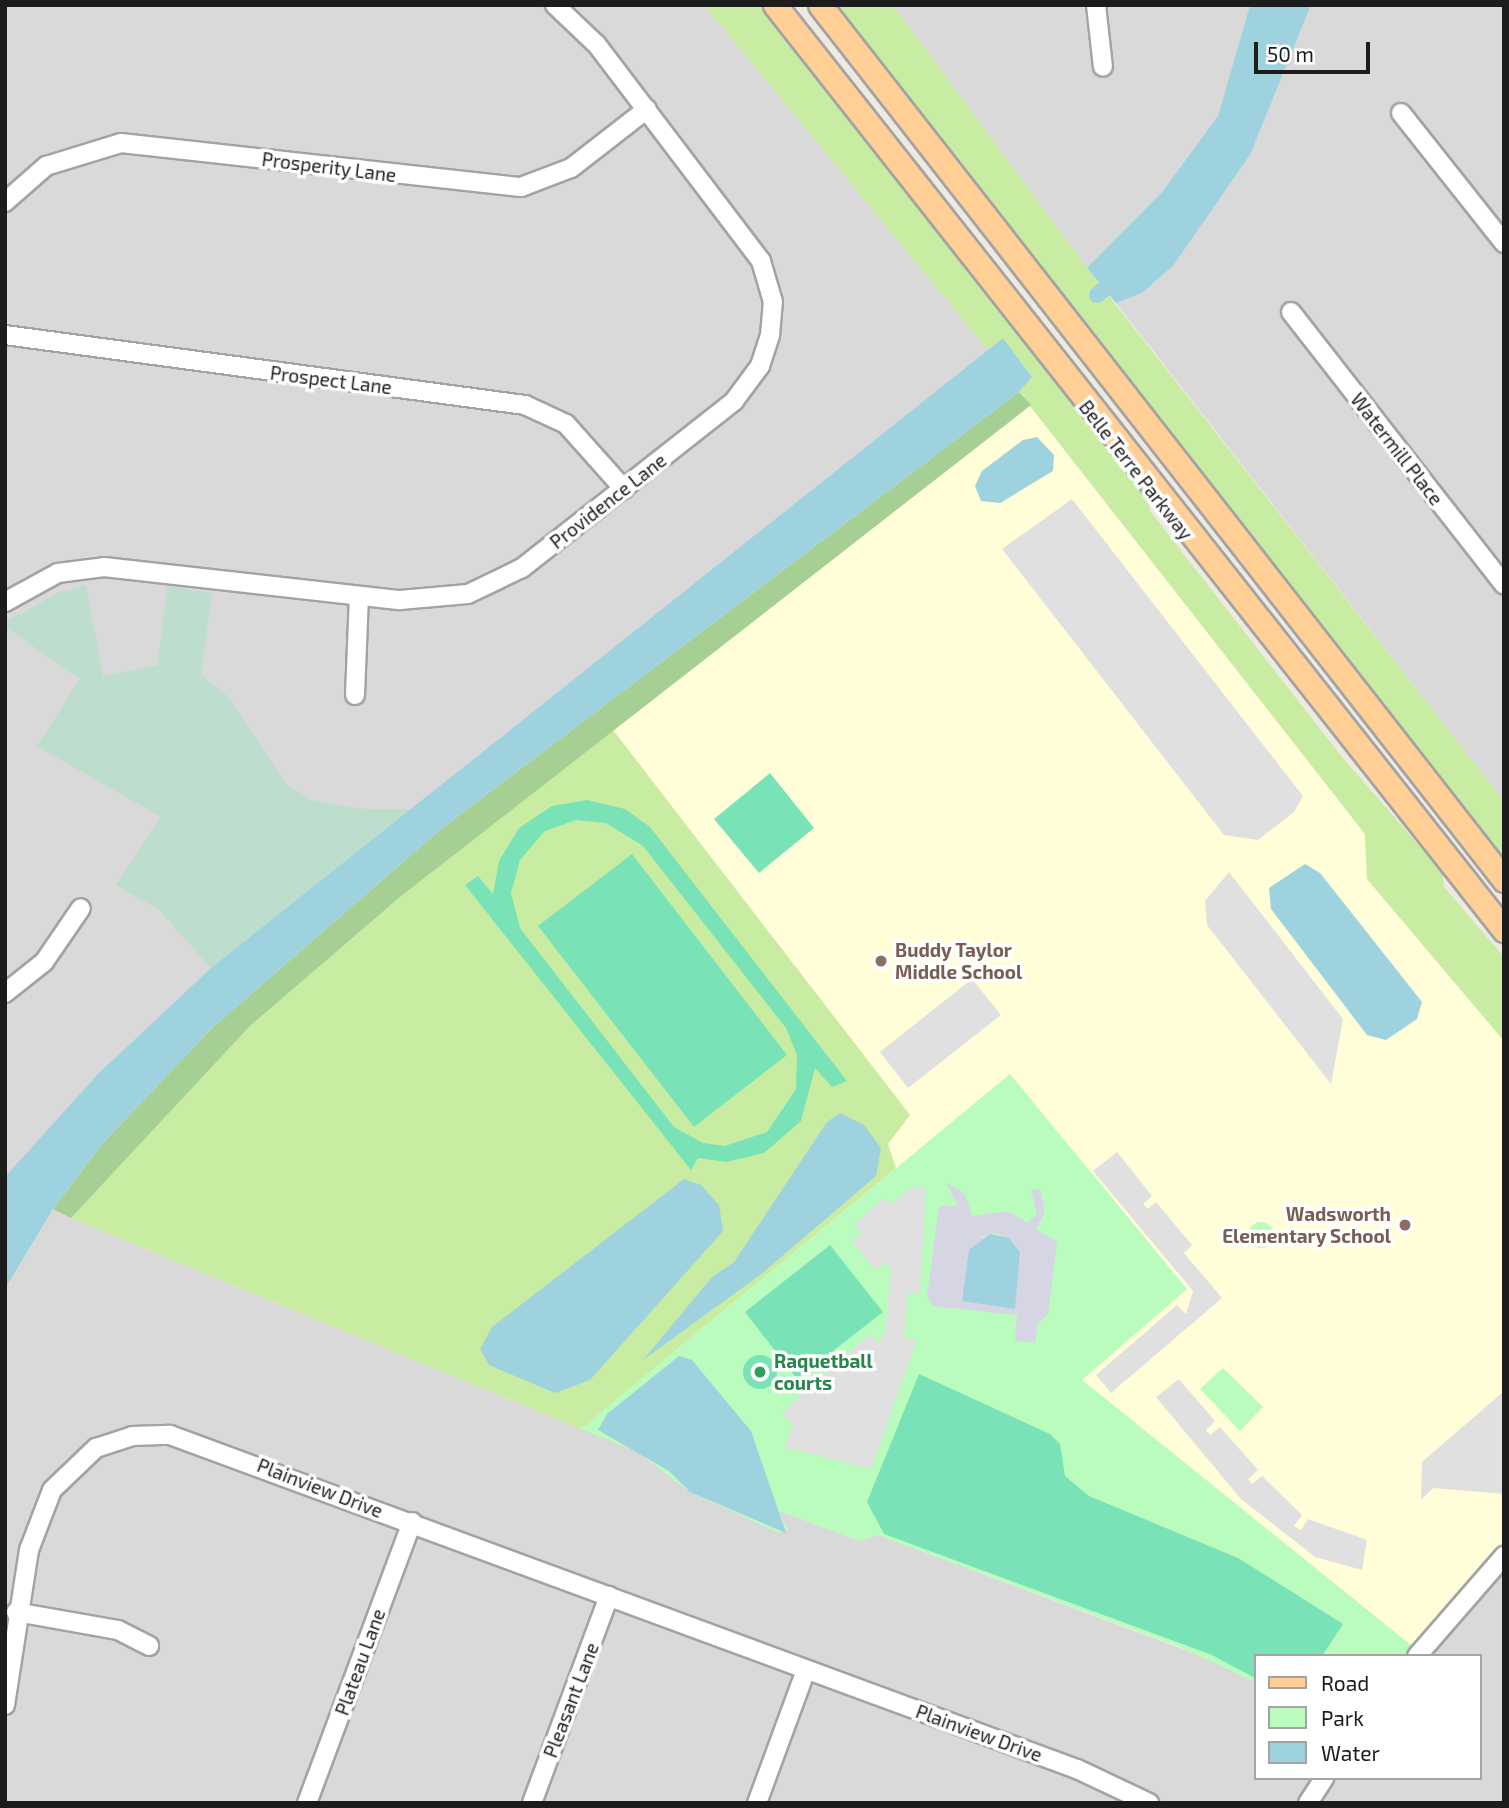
<!DOCTYPE html>
<html>
<head>
<meta charset="utf-8">
<style>
	body { margin:0 }
	#map { position:relative; width:1509px; height:1808px; overflow:hidden; background:#eee9e1; font-family:"Exo 2",sans-serif }
	div>[style] { position:absolute }
	.residential>* { inset:0; background:#dad9d9 }
	.education>* { inset:0; background:#fffed9 }
	.grass>* { inset:0; background:#c9eca3 }
	.forest>* { inset:0; background:#a6d093 }
	.wetland>* { inset:0; background:#bdddcd }
	.park>* { inset:0; background:#bafcbd }
	.round { border-radius:50% }
	.pitch>* { inset:0; background:#79e3b7 }
	.parking>* { inset:0; background:#e0e0e0 }
	.plaza>* { inset:0; background:#d5d5e4 }
	.water>* { inset:0; background:#9ed2df }
	.canal>* { height:16px; margin:-8px; padding:0 8px; transform-origin:8px; border-radius:8px; background:#9ed2df }
	.roads { filter:drop-shadow(2px 0 #a3a3a3) drop-shadow(-2px 0 #a3a3a3) drop-shadow(0 2px #a3a3a3) drop-shadow(0 -2px #a3a3a3) }
	.minor>* { height:18px; margin:-9px; padding:0 9px; transform-origin:9px; border-radius:9px; background:#fff }
	.major>* { height:23px; margin:-11.5px; padding:0 11.5px; transform-origin:11.5px; border-radius:11.5px; background:#ffcf95 }
	.dots>* { width:19px; height:19px; translate:-50% -50%; box-sizing:border-box; border:4px solid #fff; border-radius:50% }
	span { translate:-50% -50%; white-space:nowrap; text-align:center; line-height:1.15; -webkit-text-stroke:7px #fff; paint-order:stroke }
	.street-label { font-size:19px; color:#1c1c1c }
	.education-label { font-size:19px; color:#785e54; font-weight:700 }
	.left { translate:0 -50%; text-align:left }
	.right { translate:-100% -50%; text-align:right }
	.leisure-label { font-size:19px; color:#27864d; font-weight:700 }
	.frame { position:absolute; inset:0; border:7px solid #1c1c1c; pointer-events:none }
	.legend { position:absolute; left:1254px; top:1654px; width:228px; height:126px; box-sizing:border-box; background:#fff; border:2px solid #a4a4a4; margin:0; padding:9px 12px; list-style:none; font-size:21px; color:#1c1c1c }
	.legend li { display:flex; align-items:center; gap:14px; height:35px }
	.legend b { width:35px; border:2px solid #a4a4a4 }
	.scale { position:absolute; left:1254px; top:42px; width:116px; height:32px; box-sizing:border-box; border:4px solid #1c1c1c; border-top:0; padding-left:9px; font-size:21px; line-height:24px; white-space:nowrap; color:#1c1c1c; -webkit-text-stroke:5px #fff; paint-order:stroke }
</style>
</head>
<body>
<div id="map">
	<div class="residential">
		<div style="clip-path:polygon(5px 5px,704px 5px,988px 350px,414px 809px,5px 1177px)"></div>
		<div style="clip-path:polygon(893px 5px,1250px 5px,1218px 116px,1162px 192px,1087px 268px)"></div>
		<div style="clip-path:polygon(1311px 5px,1504px 5px,1504px 801px,1116px 303px,1142px 293px,1173px 266px,1250px 155px)"></div>
		<div style="clip-path:polygon(53px 1209px,638px 1452px,686px 1489px,779px 1533px,788px 1530px,775px 1509px,860px 1541px,878px 1535px,1217px 1662px,1255px 1682px,1255px 1778px,1315px 1778px,1300px 1803px,5px 1803px,5px 1289px)"></div>
		<div style="clip-path:polygon(1504px 1566px,1504px 1803px,1316px 1803px,1332px 1778px,1479px 1778px,1479px 1656px,1425px 1656px)"></div>
	</div>
	<div class="education">
		<div style="clip-path:polygon(1031px 405px,1365px 834px,1367px 879px,1504px 1041px,1504px 1545px,1412px 1646px,1081px 1379px,1010px 1074px,581px 1429px,71px 1218px,400px 897px)"></div>
	</div>
	<div class="grass">
		<div style="clip-path:polygon(704px 5px,763px 5px,1150px 498px,1150px 511px,1342px 757px,1442px 872px,1444px 887px,1504px 957px,1504px 1041px,1367px 879px,1365px 834px,1019px 392px,1032px 377px,1003px 338px,988px 350px)"></div>
		<div style="clip-path:polygon(831px 5px,893px 5px,1087px 268px,1504px 801px,1504px 863px)"></div>
		<div style="clip-path:polygon(613px 730px,910px 1115px,888px 1144px,896px 1168px,581px 1429px,71px 1218px,250px 1026px,400px 897px)"></div>
	</div>
	<div class="forest">
		<div style="clip-path:polygon(1019px 392px,1031px 405px,400px 897px,250px 1026px,71px 1218px,53px 1209px,102px 1144px,211px 1029px,441px 829px)"></div>
	</div>
	<div class="wetland">
		<div style="clip-path:polygon(86px 585px,103px 676px,158px 665px,167px 586px,212px 593px,201px 675px,230px 698px,285px 783px,311px 800px,365px 809px,414px 809px,211px 968px,159px 910px,116px 885px,161px 817px,37px 746px,80px 679px,7px 628px,7px 621px,58px 593px)"></div>
	</div>
	<div class="park">
		<div style="clip-path:polygon(1010px 1074px,1187px 1289px,1082px 1380px,1412px 1646px,1405px 1656px,1255px 1656px,1255px 1682px,1180px 1647px,878px 1535px,860px 1541px,776px 1510px,788px 1530px,779px 1533px,690px 1492px,638px 1452px,581px 1429px)"></div>
		<div class="round" style="left:1248px;top:1222px;width:26px;height:26px"></div>
		<div style="clip-path:polygon(1223px 1368px,1263px 1407px,1240px 1431px,1200px 1389px)"></div>
	</div>
	<div class="pitch">
		<div style="clip-path:polygon(770px 773px,814px 828px,759px 873px,714px 819px)"></div>
		<div style="clip-path:polygon(evenodd,587px 800px,625px 809px,650px 827px,847px 1081px,832px 1087px,815px 1068px,801px 1121px,764px 1153px,726px 1162px,698px 1158px,691px 1170px,465px 885px,478px 876px,493px 894px,499px 861px,519px 828px,552px 806px,587px 800px,576px 820px,606px 823px,643px 846px,786px 1028px,797px 1055px,796px 1089px,767px 1132px,725px 1146px,703px 1143px,674px 1127px,520px 928px,511px 893px,520px 860px,545px 831px,576px 820px)"></div>
		<div style="clip-path:polygon(632px 854px,787px 1055px,694px 1127px,538px 926px)"></div>
		<div style="clip-path:polygon(830px 1245px,883px 1312px,797px 1379px,745px 1312px)"></div>
		<div class="round" style="left:743px;top:1355px;width:34px;height:34px"></div>
		<div style="clip-path:polygon(919px 1374px,1050px 1434px,1060px 1444px,1065px 1476px,1089px 1496px,1238px 1558px,1343px 1624px,1322px 1656px,1255px 1656px,1255px 1678px,1212px 1655px,884px 1534px,867px 1502px)"></div>
	</div>
	<div class="parking">
		<div style="clip-path:polygon(1072px 499px,1303px 796px,1294px 812px,1258px 840px,1224px 835px,1002px 549px)"></div>
		<div style="clip-path:polygon(1229px 872px,1343px 1019px,1331px 1084px,1207px 925px,1205px 901px)"></div>
		<div style="clip-path:polygon(972px 979px,1001px 1015px,908px 1088px,880px 1052px)"></div>
		<div style="clip-path:polygon(1117px 1152px,1152px 1196px,1143px 1204px,1148px 1209px,1156px 1202px,1192px 1245px,1184px 1253px,1222px 1298px,1111px 1393px,1096px 1375px,1177px 1305px,1186px 1314px,1193px 1291px,1093px 1171px)"></div>
		<div style="clip-path:polygon(912px 1187px,926px 1187px,920px 1294px,907px 1294px,905px 1326px,904px 1337px,916px 1341px,871px 1469px,784px 1447px,793px 1428px,783px 1412px,870px 1334px,878px 1343px,885px 1332px,891px 1270px,886px 1262px,876px 1270px,852px 1242px,862px 1233px,854px 1224px,885px 1197px,892px 1204px)"></div>
		<div style="clip-path:polygon(1179px 1379px,1215px 1421px,1206px 1430px,1210px 1435px,1220px 1427px,1258px 1470px,1248px 1479px,1252px 1484px,1262px 1476px,1302px 1515px,1294px 1526px,1301px 1530px,1308px 1519px,1367px 1540px,1362px 1570px,1315px 1557px,1241px 1499px,1156px 1397px)"></div>
		<div style="clip-path:polygon(1504px 1391px,1504px 1494px,1433px 1488px,1421px 1500px,1422px 1462px)"></div>
	</div>
	<div class="plaza">
		<div style="clip-path:polygon(evenodd,946px 1182px,965px 1194px,972px 1216px,1008px 1211px,1027px 1223px,1037px 1215px,1031px 1190px,1040px 1189px,1045px 1212px,1036px 1229px,1057px 1242px,1048px 1314px,1038px 1323px,1035px 1343px,1015px 1340px,1017px 1315px,933px 1306px,927px 1296px,939px 1206px,958px 1206px,946px 1182px,995px 1233px,1013px 1241px,1021px 1257px,981px 1237px,995px 1233px)"></div>
	</div>
	<div class="water">
		<div style="clip-path:polygon(1250px 5px,1311px 5px,1250px 155px,1173px 266px,1142px 293px,1116px 303px,1087px 268px,1162px 192px,1218px 116px)"></div>
		<div style="clip-path:polygon(1003px 338px,1032px 377px,1019px 392px,441px 829px,211px 1029px,102px 1144px,53px 1209px,5px 1289px,5px 1177px,98px 1074px,211px 968px)"></div>
		<div style="clip-path:polygon(1037px 437px,1054px 455px,1053px 471px,1000px 503px,981px 501px,975px 486px,982px 471px,1023px 440px)"></div>
		<div style="clip-path:polygon(1305px 864px,1320px 873px,1422px 1002px,1417px 1019px,1386px 1040px,1367px 1035px,1271px 909px,1269px 888px)"></div>
		<div style="clip-path:polygon(840px 1113px,864px 1125px,881px 1148px,876px 1176px,760px 1275px,643px 1360px,712px 1277px,734px 1262px,827px 1122px)"></div>
		<div style="clip-path:polygon(684px 1179px,701px 1185px,719px 1205px,723px 1231px,590px 1380px,555px 1393px,489px 1365px,480px 1349px,492px 1327px)"></div>
		<div style="clip-path:polygon(990px 1234px,1009px 1238px,1020px 1252px,1015px 1309px,962px 1301px,969px 1250px)"></div>
		<div style="clip-path:polygon(679px 1356px,692px 1360px,751px 1431px,786px 1533px,690px 1492px,669px 1471px,598px 1430px,607px 1414px)"></div>
	</div>
	<div class="canal">
		<div style="left:1097px;top:295px;width:31px;rotate:-40deg"></div>
	</div>
	<div class="roads">
		<div class="minor">
			<div style="left:1096px;top:5px;width:62px;rotate:83.6deg"></div>
			<div style="left:1401px;top:113px;width:166px;rotate:51.6deg"></div>
			<div style="left:5px;top:202px;width:55px;rotate:-41.3deg"></div>
			<div style="left:46px;top:166px;width:78px;rotate:-17deg"></div>
			<div style="left:121px;top:143px;width:402px;rotate:6.3deg"></div>
			<div style="left:521px;top:187px;width:53px;rotate:-20.8deg"></div>
			<div style="left:571px;top:168px;width:96px;rotate:-37.8deg"></div>
			<div style="left:1291px;top:312px;width:346px;rotate:52deg"></div>
			<div style="left:5px;top:335px;width:525px;rotate:7.67deg"></div>
			<div style="left:525px;top:405px;width:45px;rotate:24.9deg"></div>
			<div style="left:566px;top:424px;width:87px;rotate:48.3deg"></div>
			<div style="left:5px;top:602px;width:60px;rotate:-28.7deg"></div>
			<div style="left:58px;top:573px;width:46px;rotate:-7.4deg"></div>
			<div style="left:104px;top:567px;width:298px;rotate:6.4deg"></div>
			<div style="left:400px;top:600px;width:68px;rotate:-5deg"></div>
			<div style="left:468px;top:594px;width:60px;rotate:-25.7deg"></div>
			<div style="left:522px;top:568px;width:270px;rotate:-38.2deg"></div>
			<div style="left:734px;top:401px;width:44px;rotate:-53.4deg"></div>
			<div style="left:760px;top:366px;width:33px;rotate:-72deg"></div>
			<div style="left:770px;top:335px;width:33px;rotate:-85deg"></div>
			<div style="left:773px;top:302px;width:43px;rotate:-106.3deg"></div>
			<div style="left:761px;top:261px;width:273px;rotate:-127.2deg"></div>
			<div style="left:596px;top:44px;width:57px;rotate:-136.4deg"></div>
			<div style="left:355px;top:695px;width:99px;rotate:-87.7deg"></div>
			<div style="left:5px;top:993px;width:50px;rotate:-38.5deg"></div>
			<div style="left:44px;top:962px;width:65px;rotate:-55.6deg"></div>
			<div style="left:16px;top:1612px;width:104px;rotate:10deg"></div>
			<div style="left:118px;top:1630px;width:35px;rotate:27deg"></div>
			<div style="left:1417px;top:1656px;width:133px;rotate:-49deg"></div>
			<div style="left:5px;top:1705px;width:157px;rotate:-81.2deg"></div>
			<div style="left:29px;top:1550px;width:64px;rotate:-69deg"></div>
			<div style="left:52px;top:1490px;width:61px;rotate:-43.7deg"></div>
			<div style="left:96px;top:1448px;width:38px;rotate:-18deg"></div>
			<div style="left:132px;top:1436px;width:38px;rotate:-2deg"></div>
			<div style="left:170px;top:1435px;width:967px;rotate:20.22deg"></div>
			<div style="left:1077px;top:1769px;width:80px;rotate:25.3deg"></div>
			<div style="left:307px;top:1803px;width:300px;rotate:-69.5deg"></div>
			<div style="left:532px;top:1803px;width:221px;rotate:-69.6deg"></div>
			<div style="left:757px;top:1803px;width:142px;rotate:-69.8deg"></div>
			<div style="left:1308px;top:1803px;width:30px;rotate:-57deg"></div>
		</div>
		<div class="major">
			<div style="left:775px;top:5px;width:1178px;rotate:51.76deg"></div>
			<div style="left:820px;top:5px;width:1111px;rotate:51.98deg"></div>
		</div>
	</div>
	<div class="dots">
		<div style="left:881px;top:961px;background:#8d6e63"></div>
		<div style="left:1405px;top:1225px;background:#8d6e63"></div>
		<div style="left:760px;top:1372px;background:#2e9e5b"></div>
	</div>
	<div class="street-label">
		<span style="left:329px;top:167px;rotate:7deg">Prosperity Lane</span>
		<span style="left:331px;top:380px;rotate:7deg">Prospect Lane</span>
		<span style="left:1397px;top:449px;rotate:52deg">Watermill Place</span>
		<span style="left:1136px;top:470px;rotate:52deg">Belle Terre Parkway</span>
		<span style="left:608px;top:501px;rotate:-38deg">Providence Lane</span>
		<span style="left:320px;top:1488px;rotate:21deg">Plainview Drive</span>
		<span style="left:360px;top:1662px;rotate:-70deg">Plateau Lane</span>
		<span style="left:571px;top:1700px;rotate:-69deg">Pleasant Lane</span>
		<span style="left:979px;top:1733px;rotate:20deg">Plainview Drive</span>
	</div>
	<div class="education-label">
		<span class="left" style="left:895px;top:961px">Buddy Taylor<br>Middle School</span>
		<span class="right" style="left:1391px;top:1225px">Wadsworth<br>Elementary School</span>
	</div>
	<div class="leisure-label">
		<span class="left" style="left:774px;top:1372px">Raquetball<br>courts</span>
	</div>
	<div class="frame"></div>
	<ul class="legend">
	<li><b style="height:9px;background:#ffcf95"></b>Road</li>
	<li><b style="height:19px;background:#bafcbd"></b>Park</li>
	<li><b style="height:19px;background:#9ed2df"></b>Water</li>
	</ul>
	<div class="scale">50 m</div>
</div>
</body>
</html>
